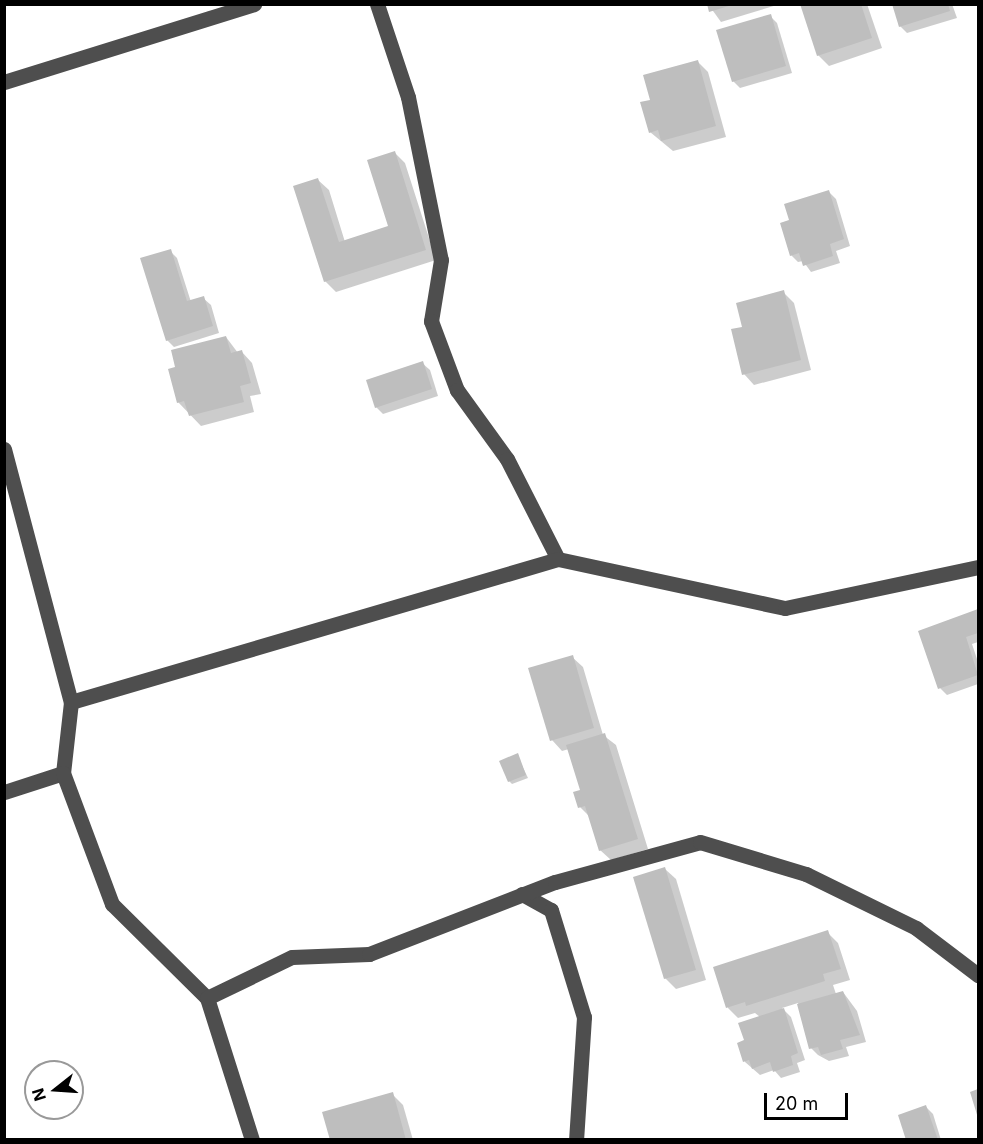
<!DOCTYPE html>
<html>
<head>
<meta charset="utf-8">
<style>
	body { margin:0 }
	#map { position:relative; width:983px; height:1144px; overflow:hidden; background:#fff; font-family:Inter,sans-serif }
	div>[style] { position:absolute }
	.shadow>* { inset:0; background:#0003 }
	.building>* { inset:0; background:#bebebe }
	.minor>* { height:15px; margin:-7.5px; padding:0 7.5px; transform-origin:7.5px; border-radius:7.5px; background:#4e4e4e }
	span { translate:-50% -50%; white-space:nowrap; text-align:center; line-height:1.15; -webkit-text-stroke:4.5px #fff; paint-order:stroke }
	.frame { position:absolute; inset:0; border:6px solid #000; pointer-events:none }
	.north { position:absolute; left:24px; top:1060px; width:60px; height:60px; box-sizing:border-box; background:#fff; border:2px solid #999; border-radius:50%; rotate:253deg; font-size:16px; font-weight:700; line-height:24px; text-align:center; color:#000 }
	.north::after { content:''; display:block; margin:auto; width:21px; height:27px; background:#000; clip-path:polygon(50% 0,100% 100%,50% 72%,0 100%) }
	.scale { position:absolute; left:764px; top:1093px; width:84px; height:27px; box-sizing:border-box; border:3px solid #000; border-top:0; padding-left:8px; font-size:18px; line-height:21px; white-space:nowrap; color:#000; -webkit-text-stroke:4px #fff; paint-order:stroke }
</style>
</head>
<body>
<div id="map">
	<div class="shadow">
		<div style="clip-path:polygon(708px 4px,777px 4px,777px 5px,721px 22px)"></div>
		<div style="clip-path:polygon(802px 4px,867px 4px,882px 48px,829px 66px,818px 55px)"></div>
		<div style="clip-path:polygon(893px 4px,952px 4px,957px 18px,907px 33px,900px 26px)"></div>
		<div style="clip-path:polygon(770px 16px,777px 23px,792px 73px,740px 88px,733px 81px)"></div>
		<div style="clip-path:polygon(698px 62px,708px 72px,726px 137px,673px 151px,650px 132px,652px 101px)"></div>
		<div style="clip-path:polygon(394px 152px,405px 163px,436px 260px,336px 292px,325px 281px,318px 180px,329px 190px,345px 242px,389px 227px)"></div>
		<div style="clip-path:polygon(829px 192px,836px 199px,850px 246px,836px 251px,840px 263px,811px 272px,803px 261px,798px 262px,791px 255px,791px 221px)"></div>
		<div style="clip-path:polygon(170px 251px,177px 258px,191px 302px,203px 298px,211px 305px,219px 333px,174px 347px,167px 340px)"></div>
		<div style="clip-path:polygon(783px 292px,794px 303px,811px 370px,754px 385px,744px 374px,743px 328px)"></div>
		<div style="clip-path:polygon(226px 337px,238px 353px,242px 352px,252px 363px,261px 394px,250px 396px,254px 412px,201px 426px,178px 402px,177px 368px)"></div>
		<div style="clip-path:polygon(422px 363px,430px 370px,438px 396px,383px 414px,376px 407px)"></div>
		<div style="clip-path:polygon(978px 611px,978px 642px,972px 644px,978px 662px,978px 684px,947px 695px,940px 688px,920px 631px)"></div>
		<div style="clip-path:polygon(572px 657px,583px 667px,603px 735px,616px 745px,648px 849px,611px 860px,600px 850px,590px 817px,580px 807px,582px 791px,569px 749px,562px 751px,552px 740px)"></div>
		<div style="clip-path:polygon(517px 755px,528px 778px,512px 784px,509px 781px)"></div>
		<div style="clip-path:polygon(665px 869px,676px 879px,706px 980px,676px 989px,665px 978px)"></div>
		<div style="clip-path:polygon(827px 932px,838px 943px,850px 980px,833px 985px,836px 994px,843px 992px,857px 1011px,866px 1042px,846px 1047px,849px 1056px,829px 1061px,818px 1055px,811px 1048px,798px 1003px,782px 1008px,791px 1017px,805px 1060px,797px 1063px,800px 1072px,781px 1078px,774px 1070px,760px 1075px,745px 1062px,739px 1044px,746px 1041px,760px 1017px,755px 1013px,738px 1018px,728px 1008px,715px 968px)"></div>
		<div style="clip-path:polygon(392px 1094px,403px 1105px,413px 1140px,332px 1140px)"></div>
		<div style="clip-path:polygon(926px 1107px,933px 1114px,941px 1140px,908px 1140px)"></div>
	</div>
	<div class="building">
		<div style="clip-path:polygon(707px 4px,732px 4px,732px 5px,709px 12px)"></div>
		<div style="clip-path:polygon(800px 4px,861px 4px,872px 38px,817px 56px)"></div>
		<div style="clip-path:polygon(892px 4px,948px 4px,950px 11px,899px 27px)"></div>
		<div style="clip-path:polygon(771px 14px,786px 66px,732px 82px,716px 30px)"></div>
		<div style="clip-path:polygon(698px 60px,716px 126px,661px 141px,658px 130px,649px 133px,640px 102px,650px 100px,643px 75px)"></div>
		<div style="clip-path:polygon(395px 151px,426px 250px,324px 282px,293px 186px,318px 178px,339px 242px,388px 226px,367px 160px)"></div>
		<div style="clip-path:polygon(829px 190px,844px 239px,830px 244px,833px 256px,803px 266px,799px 253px,790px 256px,780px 223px,789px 220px,784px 204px)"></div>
		<div style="clip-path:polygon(171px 249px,187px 301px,204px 296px,213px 326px,166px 341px,140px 258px)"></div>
		<div style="clip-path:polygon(784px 290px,801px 360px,742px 375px,731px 329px,742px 327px,736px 303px)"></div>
		<div style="clip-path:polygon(226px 336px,231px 353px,242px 350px,251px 383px,240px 386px,244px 402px,189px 416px,184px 401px,177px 403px,168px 369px,175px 367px,171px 350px)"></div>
		<div style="clip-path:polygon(423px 361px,432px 389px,375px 408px,366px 380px)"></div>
		<div style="clip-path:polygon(978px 609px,978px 633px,966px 637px,978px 675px,938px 689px,918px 631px)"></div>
		<div style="clip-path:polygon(573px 655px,594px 728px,550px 741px,528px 668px)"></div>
		<div style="clip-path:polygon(605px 733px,638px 839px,599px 851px,585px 806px,578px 808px,573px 792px,580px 790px,566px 745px)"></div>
		<div style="clip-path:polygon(518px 753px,526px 775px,508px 782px,499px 761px)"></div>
		<div style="clip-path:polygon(665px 867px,696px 970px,664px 979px,633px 877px)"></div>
		<div style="clip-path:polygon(828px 930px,841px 969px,823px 974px,825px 981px,746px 1006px,745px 1002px,726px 1008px,713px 967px)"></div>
		<div style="clip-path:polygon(843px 991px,860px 1035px,840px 1040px,843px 1049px,821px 1055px,818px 1047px,809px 1049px,797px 1004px)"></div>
		<div style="clip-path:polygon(784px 1008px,798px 1053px,791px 1056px,793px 1065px,773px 1072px,770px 1062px,752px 1069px,749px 1060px,743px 1062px,737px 1043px,744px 1040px,738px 1023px)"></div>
		<div style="clip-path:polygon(978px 1089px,978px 1118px,970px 1092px)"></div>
		<div style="clip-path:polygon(393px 1092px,406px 1140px,330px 1140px,322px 1112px)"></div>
		<div style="clip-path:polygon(926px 1105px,938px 1140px,906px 1140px,898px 1115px)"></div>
	</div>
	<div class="minor">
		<div style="left:377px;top:4px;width:98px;rotate:71.6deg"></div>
		<div style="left:408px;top:97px;width:166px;rotate:78.6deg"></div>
		<div style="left:441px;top:260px;width:62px;rotate:99.3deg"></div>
		<div style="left:431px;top:321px;width:74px;rotate:69.4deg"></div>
		<div style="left:457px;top:390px;width:85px;rotate:54.1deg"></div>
		<div style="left:507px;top:459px;width:112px;rotate:63deg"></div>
		<div style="left:558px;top:559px;width:232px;rotate:12.2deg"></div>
		<div style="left:785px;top:608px;width:197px;rotate:-12deg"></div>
		<div style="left:4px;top:82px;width:262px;rotate:-17.3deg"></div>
		<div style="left:4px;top:449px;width:262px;rotate:75.2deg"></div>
		<div style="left:71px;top:702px;width:71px;rotate:96.4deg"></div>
		<div style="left:63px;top:773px;width:62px;rotate:162.1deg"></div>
		<div style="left:71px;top:702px;width:508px;rotate:-16.36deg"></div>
		<div style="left:63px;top:773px;width:140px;rotate:69.5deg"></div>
		<div style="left:112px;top:904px;width:134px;rotate:44.7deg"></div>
		<div style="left:207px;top:998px;width:149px;rotate:72.4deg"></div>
		<div style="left:522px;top:894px;width:33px;rotate:29deg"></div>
		<div style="left:551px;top:910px;width:112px;rotate:72.9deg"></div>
		<div style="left:584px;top:1017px;width:123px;rotate:93.7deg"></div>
		<div style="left:207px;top:998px;width:94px;rotate:-25.8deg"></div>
		<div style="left:292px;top:957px;width:77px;rotate:-2.2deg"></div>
		<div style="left:369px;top:954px;width:199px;rotate:-21.2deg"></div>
		<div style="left:555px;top:882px;width:150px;rotate:-15.4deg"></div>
		<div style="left:700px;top:842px;width:111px;rotate:16.8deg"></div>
		<div style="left:806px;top:874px;width:123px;rotate:26.1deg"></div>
		<div style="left:916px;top:928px;width:78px;rotate:37.2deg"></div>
	</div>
	<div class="frame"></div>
	<div class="north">N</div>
	<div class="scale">20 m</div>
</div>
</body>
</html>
